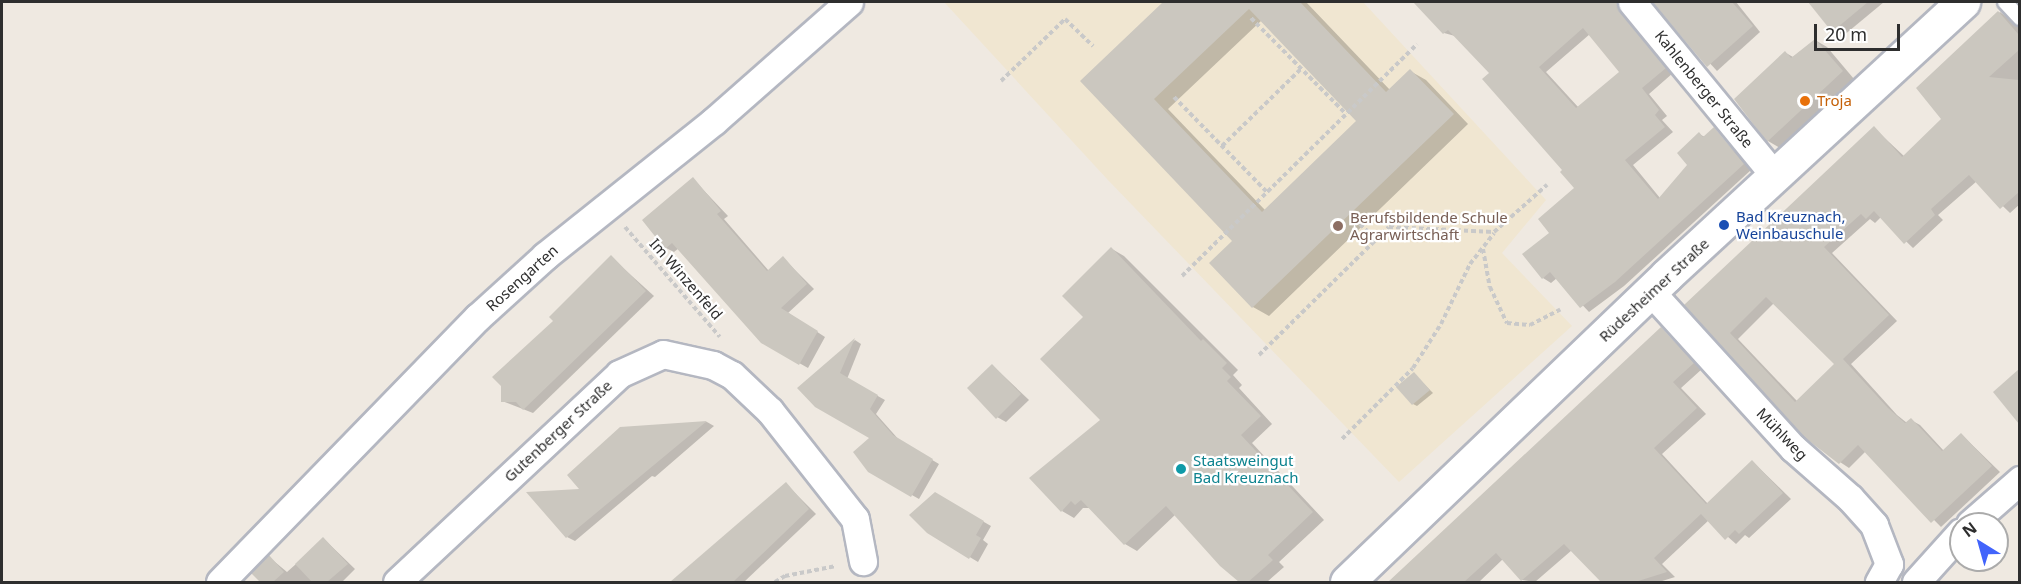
<!DOCTYPE html>
<html>
<head>
<meta charset="utf-8">
<style>
	body { margin:0 }
	#map { position:relative; width:2021px; height:584px; overflow:hidden; background:#efe9e1; font-family:"Noto Sans",sans-serif }
	div>[style] { position:absolute }
	.education>* { inset:0; background:#f0e6d1 }
	.shadow>* { inset:0; background:#0003 }
	.building>* { inset:0; background:#cbc7bf }
	.path>* { height:4px; margin-top:-2px; transform-origin:0; background:repeating-linear-gradient(90deg,#c9c9c9 0 4.5px,transparent 0 7.5px) }
	.roads { filter:drop-shadow(2px 0 #b4b7c1) drop-shadow(-2px 0 #b4b7c1) drop-shadow(0 2px #b4b7c1) drop-shadow(0 -2px #b4b7c1) }
	.service>* { height:14px; margin:-7px; padding:0 7px; transform-origin:7px; border-radius:7px; background:#fff }
	.minor>* { height:27px; margin:-13.5px; padding:0 13.5px; transform-origin:13.5px; border-radius:13.5px; background:#fff }
	.tertiary>* { height:33px; margin:-16.5px; padding:0 16.5px; transform-origin:16.5px; border-radius:16.5px; background:#fff }
	.dots>* { width:16px; height:16px; translate:-50% -50%; box-sizing:border-box; border:3px solid #fff; border-radius:50% }
	span { translate:-50% -50%; white-space:nowrap; text-align:center; line-height:1.15; -webkit-text-stroke:4.5px #fff; paint-order:stroke }
	.street-label { font-size:15px; color:#2e2e2e }
	.food-label { font-size:15px; color:#c56008 }
	.left { translate:0 -50%; text-align:left }
	.transit-label { font-size:15px; color:#164399 }
	.education-label { font-size:15px; color:#785e54 }
	.culture-label { font-size:15px; color:#0d838f }
	.frame { position:absolute; inset:0; border:3px solid #2e2e2e; pointer-events:none }
	.north { position:absolute; left:1949px; top:512px; width:60px; height:60px; box-sizing:border-box; background:#fff; border:2px solid #ababab; border-radius:50%; rotate:323deg; font-size:16px; font-weight:700; line-height:24px; text-align:center; color:#2e2e2e }
	.north::after { content:''; display:block; margin:auto; width:21px; height:27px; background:#4264fb; clip-path:polygon(50% 0,100% 100%,50% 72%,0 100%) }
	.scale { position:absolute; left:1814px; top:24px; width:86px; height:27px; box-sizing:border-box; border:3px solid #2e2e2e; border-top:0; padding-left:8px; font-size:18px; line-height:21px; white-space:nowrap; color:#2e2e2e; -webkit-text-stroke:4px #fff; paint-order:stroke }
</style>
</head>
<body>
<div id="map">
	<div class="education">
		<div style="clip-path:polygon(944px 2px,1363px 2px,1546px 200px,1502px 253px,1572px 326px,1399px 482px,1107px 179px)"></div>
	</div>
	<div class="shadow">
		<div style="clip-path:polygon(evenodd,1165px 2px,1306px 2px,1390px 90px,1410px 71px,1426px 80px,1468px 124px,1269px 316px,1253px 307px,1211px 263px,1234px 241px,1082px 82px,1165px 2px,1262px 20px,1359px 121px,1265px 210px,1168px 109px,1262px 20px)"></div>
		<div style="clip-path:polygon(evenodd,1415px 2px,1626px 2px,1673px 73px,1649px 94px,1667px 116px,1662px 120px,1673px 132px,1633px 165px,1660px 198px,1689px 165px,1699px 134px,1705px 137px,1714px 129px,1751px 170px,1624px 286px,1589px 312px,1557px 278px,1551px 283px,1543px 278px,1552px 233px,1576px 188px,1491px 73px,1455px 36px,1444px 33px,1415px 2px,1590px 34px,1621px 72px,1579px 108px,1546px 72px,1590px 34px)"></div>
		<div style="clip-path:polygon(1654px 2px,1736px 2px,1760px 32px,1717px 71px)"></div>
		<div style="clip-path:polygon(1824px 2px,1884px 2px,1843px 36px,1816px 9px)"></div>
		<div style="clip-path:polygon(evenodd,2000px 12px,2020px 27px,2020px 204px,2010px 213px,1977px 181px,1938px 215px,1943px 220px,1913px 248px,1881px 217px,1875px 223px,1870px 219px,1832px 253px,1897px 321px,1851px 364px,1897px 415px,1907px 423px,1911px 420px,1920px 425px,1944px 451px,1962px 435px,2000px 472px,1941px 527px,1866px 451px,1849px 468px,1840px 462px,1686px 305px,1874px 128px,1905px 157px,1943px 119px,1919px 88px,2000px 12px,1774px 303px,1836px 364px,1797px 401px,1738px 339px,1774px 303px)"></div>
		<div style="clip-path:polygon(1815px 40px,1827px 47px,1854px 79px,1780px 148px,1768px 141px,1736px 100px,1786px 53px,1793px 57px)"></div>
		<div style="clip-path:polygon(693px 179px,728px 216px,724px 219px,769px 271px,783px 258px,814px 289px,788px 313px,825px 337px,808px 368px,762px 342px,679px 248px,674px 252px,666px 248px)"></div>
		<div style="clip-path:polygon(1112px 249px,1124px 256px,1238px 370px,1233px 375px,1242px 385px,1239px 388px,1272px 424px,1252px 443px,1324px 520px,1279px 562px,1284px 567px,1267px 582px,1241px 582px,1176px 514px,1137px 551px,1125px 544px,1091px 508px,1083px 508px,1074px 518px,1062px 511px,1102px 420px,1085px 317px)"></div>
		<div style="clip-path:polygon(611px 257px,654px 296px,533px 413px,502px 401px,555px 321px)"></div>
		<div style="clip-path:polygon(1661px 329px,1702px 369px,1681px 388px,1706px 414px,1662px 454px,1708px 504px,1753px 462px,1791px 499px,1749px 538px,1745px 535px,1736px 544px,1709px 520px,1662px 564px,1675px 577px,1659px 582px,1603px 582px,1572px 550px,1535px 582px,1522px 580px,1503px 559px,1479px 582px,1389px 582px)"></div>
		<div style="clip-path:polygon(855px 340px,861px 344px,847px 379px,885px 400px,876px 414px,900px 441px,939px 464px,919px 499px,869px 471px,871px 438px,800px 389px)"></div>
		<div style="clip-path:polygon(992px 365px,1029px 400px,1006px 422px,997px 417px)"></div>
		<div style="clip-path:polygon(2020px 371px,2020px 421px,1995px 392px)"></div>
		<div style="clip-path:polygon(1414px 374px,1433px 393px,1417px 406px,1413px 404px)"></div>
		<div style="clip-path:polygon(707px 422px,714px 426px,655px 477px,652px 476px,575px 541px,567px 537px,621px 429px)"></div>
		<div style="clip-path:polygon(786px 484px,816px 514px,744px 582px,672px 582px)"></div>
		<div style="clip-path:polygon(935px 494px,991px 526px,983px 540px,988px 544px,978px 562px,928px 532px)"></div>
		<div style="clip-path:polygon(324px 539px,355px 569px,342px 582px,262px 582px,253px 573px,269px 557px,287px 572px)"></div>
	</div>
	<div class="building">
		<div style="clip-path:polygon(evenodd,1163px 2px,1300px 2px,1386px 92px,1410px 69px,1454px 114px,1252px 308px,1209px 263px,1232px 241px,1080px 81px,1163px 2px,1249px 9px,1356px 121px,1262px 212px,1154px 99px,1249px 9px)"></div>
		<div style="clip-path:polygon(evenodd,1413px 2px,1617px 2px,1620px 12px,1666px 68px,1642px 88px,1659px 110px,1655px 115px,1665px 127px,1625px 160px,1658px 199px,1687px 165px,1677px 153px,1699px 132px,1703px 137px,1714px 127px,1744px 164px,1615px 282px,1580px 308px,1550px 272px,1542px 279px,1522px 254px,1549px 233px,1538px 219px,1574px 188px,1560px 172px,1562px 170px,1482px 79px,1489px 73px,1448px 30px,1443px 34px,1413px 2px,1583px 28px,1619px 72px,1576px 108px,1539px 67px,1583px 28px)"></div>
		<div style="clip-path:polygon(1652px 2px,1732px 2px,1753px 26px,1707px 67px)"></div>
		<div style="clip-path:polygon(1808px 2px,1868px 2px,1832px 32px)"></div>
		<div style="clip-path:polygon(evenodd,1998px 11px,2019px 35px,2019px 50px,1989px 77px,2019px 80px,2019px 192px,2000px 209px,1969px 175px,1931px 209px,1935px 215px,1904px 244px,1874px 211px,1866px 219px,1861px 214px,1824px 247px,1889px 315px,1843px 359px,1888px 408px,1905px 423px,1911px 418px,1942px 451px,1961px 433px,1992px 466px,1931px 523px,1858px 445px,1839px 464px,1804px 437px,1684px 305px,1874px 126px,1902px 157px,1941px 119px,1916px 88px,1998px 11px,1766px 297px,1834px 364px,1795px 402px,1730px 333px,1766px 297px)"></div>
		<div style="clip-path:polygon(1815px 39px,1843px 71px,1767px 142px,1734px 99px,1785px 51px,1791px 58px)"></div>
		<div style="clip-path:polygon(693px 177px,721px 211px,717px 214px,767px 271px,783px 256px,807px 284px,781px 308px,818px 331px,799px 365px,761px 343px,672px 243px,665px 249px,642px 220px)"></div>
		<div style="clip-path:polygon(1111px 247px,1201px 341px,1203px 339px,1227px 363px,1222px 368px,1231px 377px,1227px 381px,1261px 416px,1241px 435px,1313px 512px,1268px 555px,1273px 560px,1248px 582px,1239px 582px,1220px 566px,1166px 506px,1124px 545px,1081px 500px,1075px 505px,1071px 501px,1061px 512px,1029px 478px,1100px 420px,1040px 359px,1083px 317px,1062px 296px)"></div>
		<div style="clip-path:polygon(611px 255px,646px 291px,523px 410px,516px 402px,501px 402px,501px 386px,492px 377px,553px 321px,549px 317px)"></div>
		<div style="clip-path:polygon(1661px 327px,1694px 363px,1673px 382px,1697px 408px,1654px 448px,1706px 504px,1752px 460px,1783px 493px,1739px 534px,1735px 530px,1725px 540px,1701px 514px,1654px 558px,1667px 572px,1635px 582px,1601px 582px,1564px 544px,1521px 581px,1496px 553px,1464px 582px,1388px 582px)"></div>
		<div style="clip-path:polygon(855px 338px,840px 373px,878px 395px,870px 409px,893px 435px,933px 459px,911px 497px,868px 472px,853px 452px,869px 438px,815px 407px,797px 388px)"></div>
		<div style="clip-path:polygon(992px 364px,1021px 394px,996px 419px,967px 388px)"></div>
		<div style="clip-path:polygon(2019px 369px,2019px 424px,1993px 392px)"></div>
		<div style="clip-path:polygon(1414px 372px,1430px 390px,1412px 405px,1396px 387px)"></div>
		<div style="clip-path:polygon(707px 421px,566px 538px,526px 492px,579px 489px,567px 475px,620px 427px)"></div>
		<div style="clip-path:polygon(786px 482px,809px 509px,733px 582px,670px 582px)"></div>
		<div style="clip-path:polygon(935px 492px,984px 521px,976px 535px,981px 538px,969px 559px,927px 533px,909px 515px)"></div>
		<div style="clip-path:polygon(323px 537px,348px 564px,327px 582px,312px 582px,295px 564px)"></div>
		<div style="clip-path:polygon(269px 555px,284px 572px,273px 582px,260px 582px,251px 573px)"></div>
	</div>
	<div class="path">
		<div style="left:1251px;top:18px;width:135px;rotate:45.3deg"></div>
		<div style="left:1001px;top:81px;width:89px;rotate:-44.1deg"></div>
		<div style="left:1065px;top:19px;width:39px;rotate:44deg"></div>
		<div style="left:1174px;top:97px;width:133px;rotate:45.6deg"></div>
		<div style="left:1222px;top:146px;width:110px;rotate:-44.3deg"></div>
		<div style="left:1360px;top:224px;width:23px;rotate:45deg"></div>
		<div style="left:625px;top:227px;width:145px;rotate:49.2deg"></div>
		<div style="left:1483px;top:249px;width:39px;rotate:80deg"></div>
		<div style="left:1490px;top:287px;width:40px;rotate:65deg"></div>
		<div style="left:1507px;top:323px;width:23px;rotate:5deg"></div>
		<div style="left:1530px;top:325px;width:34px;rotate:-27deg"></div>
		<div style="left:1182px;top:276px;width:330px;rotate:-44.6deg"></div>
		<div style="left:1259px;top:355px;width:182px;rotate:-44.6deg"></div>
		<div style="left:1389px;top:227px;width:105px;rotate:2.7deg"></div>
		<div style="left:1494px;top:232px;width:71px;rotate:-41.6deg"></div>
		<div style="left:1342px;top:439px;width:100px;rotate:-45deg"></div>
		<div style="left:1413px;top:368px;width:52px;rotate:-57.5deg"></div>
		<div style="left:1441px;top:324px;width:67px;rotate:-64.2deg"></div>
		<div style="left:1470px;top:264px;width:39px;rotate:-52deg"></div>
		<div style="left:775px;top:582px;width:12px;rotate:-31deg"></div>
		<div style="left:785px;top:576px;width:52px;rotate:-11.1deg"></div>
	</div>
	<div class="roads">
		<div class="service">
			<div style="left:2005px;top:2px;width:22px;rotate:47deg"></div>
		</div>
		<div class="minor">
			<div style="left:1632px;top:2px;width:225px;rotate:50.6deg"></div>
			<div style="left:1651px;top:292px;width:211px;rotate:47.7deg"></div>
			<div style="left:1793px;top:448px;width:76px;rotate:41.3deg"></div>
			<div style="left:1850px;top:498px;width:36px;rotate:48deg"></div>
			<div style="left:1874px;top:525px;width:42px;rotate:69deg"></div>
			<div style="left:1889px;top:564px;width:21px;rotate:119deg"></div>
			<div style="left:1970px;top:524px;width:67px;rotate:-41.3deg"></div>
			<div style="left:220px;top:582px;width:370px;rotate:-45.8deg"></div>
			<div style="left:478px;top:317px;width:91px;rotate:-42.3deg"></div>
			<div style="left:545px;top:256px;width:216px;rotate:-38.6deg"></div>
			<div style="left:714px;top:121px;width:180px;rotate:-41.4deg"></div>
			<div style="left:397px;top:582px;width:304px;rotate:-43.1deg"></div>
			<div style="left:619px;top:374px;width:48px;rotate:-24.4deg"></div>
			<div style="left:663px;top:354px;width:51px;rotate:12.4deg"></div>
			<div style="left:713px;top:365px;width:21px;rotate:28deg"></div>
			<div style="left:732px;top:375px;width:52px;rotate:43.5deg"></div>
			<div style="left:770px;top:411px;width:137px;rotate:51.8deg"></div>
			<div style="left:855px;top:519px;width:43px;rotate:79.2deg"></div>
			<div style="left:1916px;top:582px;width:67px;rotate:-48deg"></div>
		</div>
		<div class="tertiary">
			<div style="left:1347px;top:582px;width:443px;rotate:-43.8deg"></div>
			<div style="left:1667px;top:275px;width:403px;rotate:-42.7deg"></div>
		</div>
	</div>
	<div class="dots">
		<div style="left:1805px;top:101px;background:#e8710a"></div>
		<div style="left:1724px;top:225px;background:#1a4fb4"></div>
		<div style="left:1338px;top:226px;background:#8d6e63"></div>
		<div style="left:1181px;top:469px;background:#0f9aa8"></div>
	</div>
	<div class="street-label">
		<span style="left:1704px;top:89px;rotate:51deg">Kahlenberger Straße</span>
		<span style="left:522px;top:278px;rotate:-42deg">Rosengarten</span>
		<span style="left:686px;top:279px;rotate:49deg">Im Winzenfeld</span>
		<span style="left:1654px;top:290px;rotate:-43deg">Rüdesheimer Straße</span>
		<span style="left:558px;top:431px;rotate:-43deg">Gutenberger Straße</span>
		<span style="left:1782px;top:434px;rotate:46deg">Mühlweg</span>
	</div>
	<div class="food-label">
		<span class="left" style="left:1817px;top:101px">Troja</span>
	</div>
	<div class="transit-label">
		<span class="left" style="left:1736px;top:225px">Bad Kreuznach,<br>Weinbauschule</span>
	</div>
	<div class="education-label">
		<span class="left" style="left:1350px;top:226px">Berufsbildende Schule<br>Agrarwirtschaft</span>
	</div>
	<div class="culture-label">
		<span class="left" style="left:1193px;top:469px">Staatsweingut<br>Bad Kreuznach</span>
	</div>
	<div class="frame"></div>
	<div class="north">N</div>
	<div class="scale">20 m</div>
</div>
</body>
</html>
